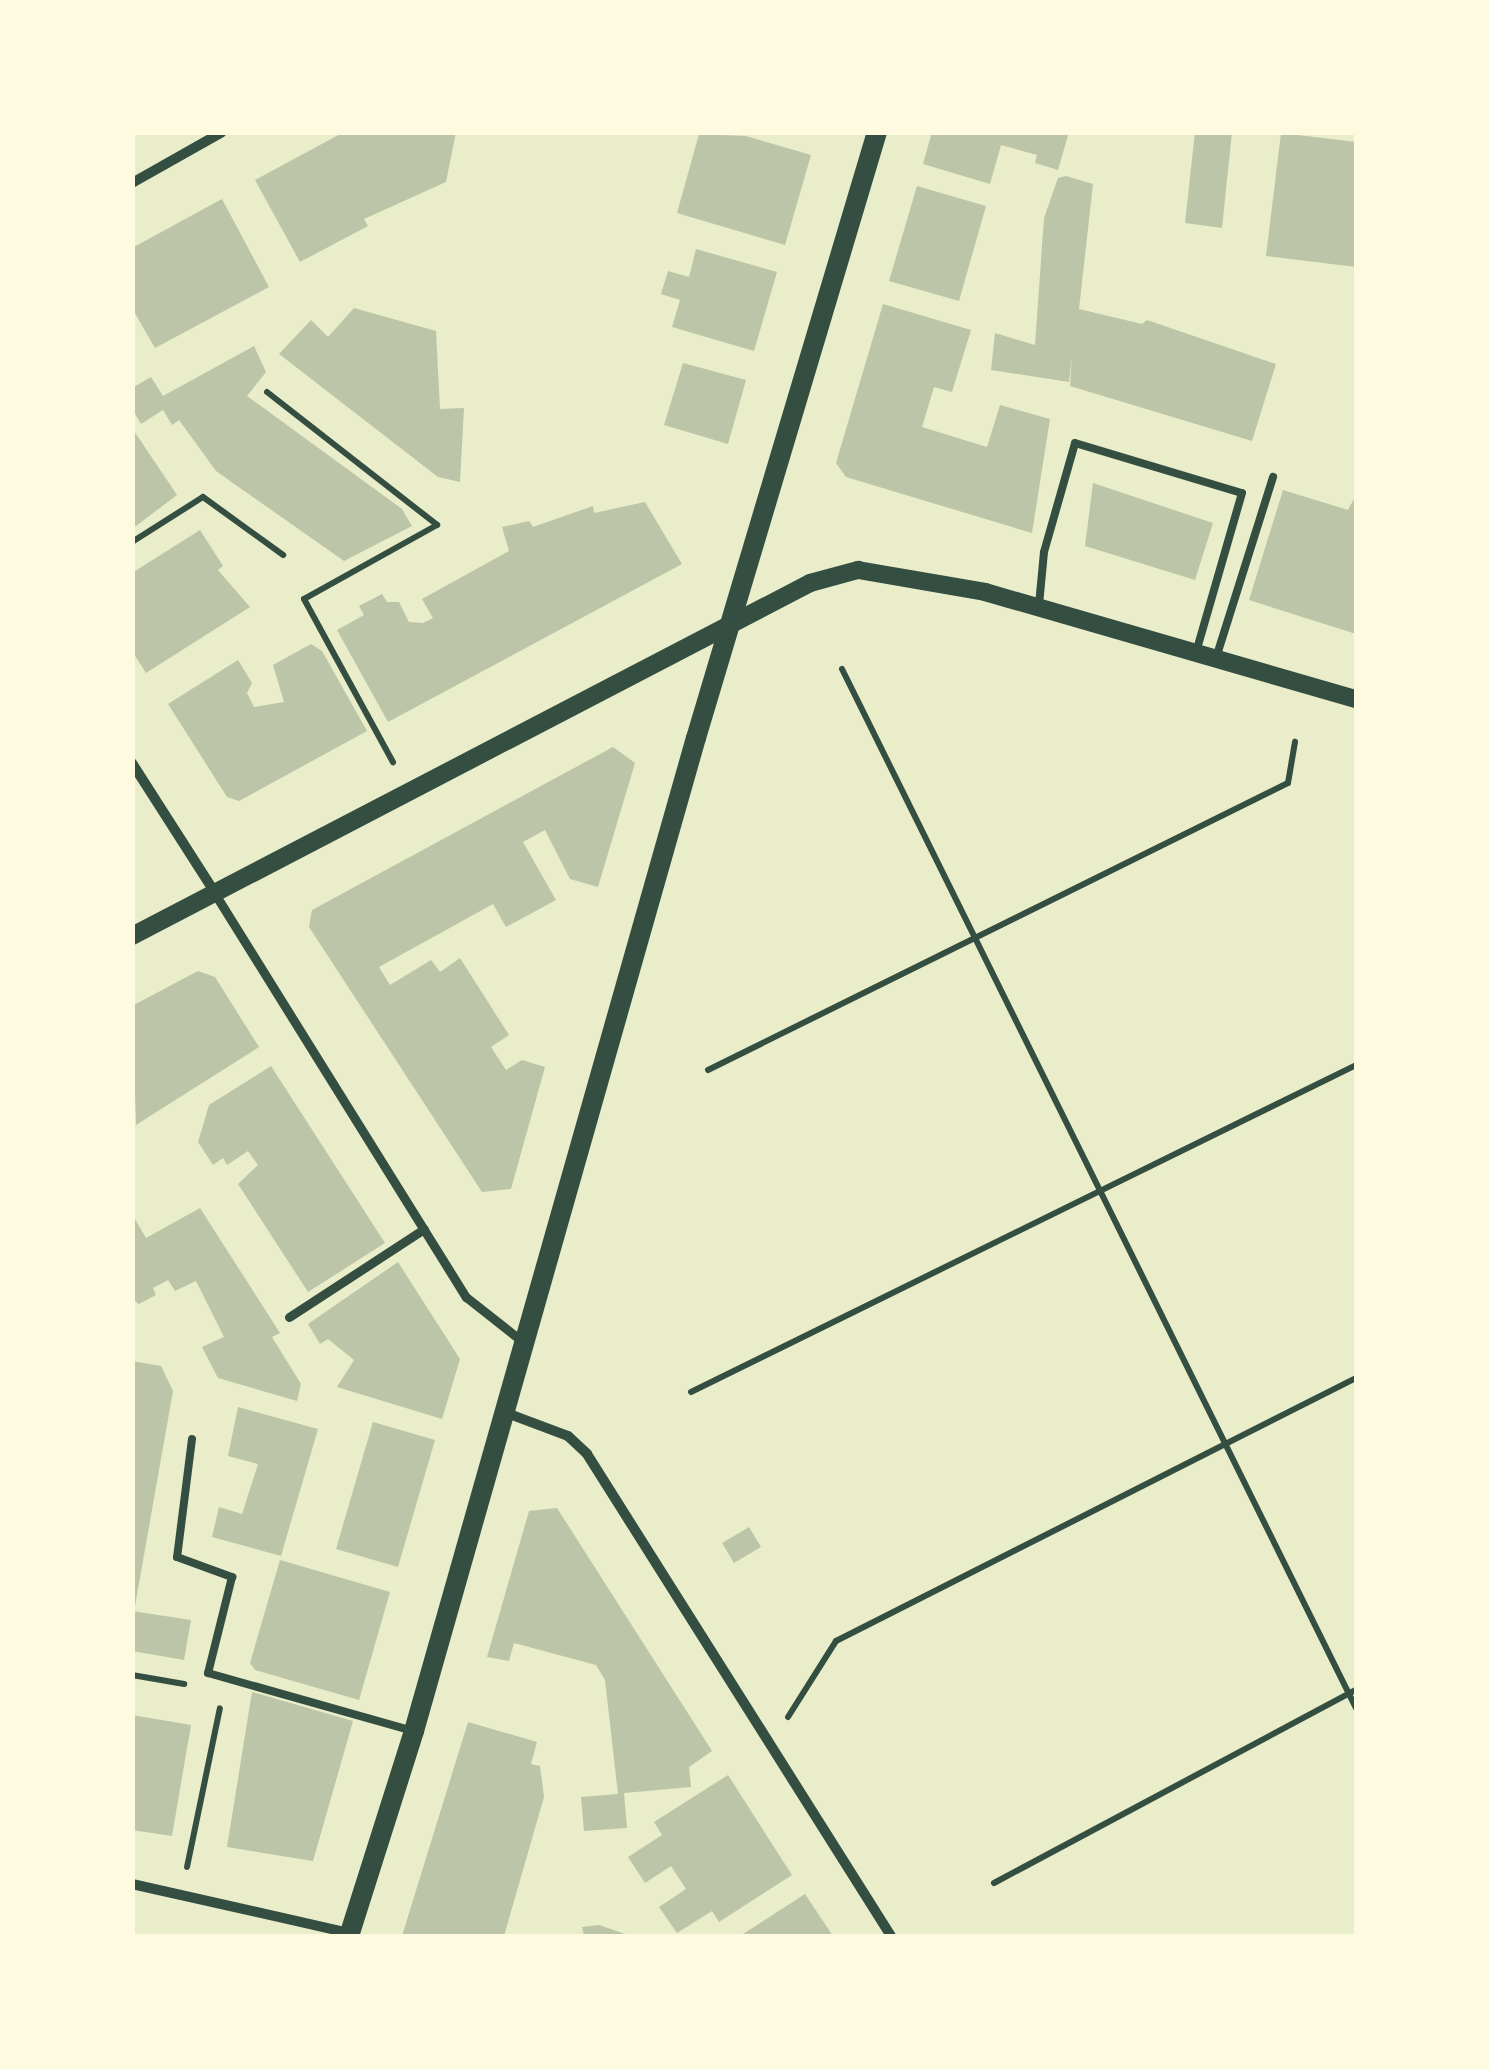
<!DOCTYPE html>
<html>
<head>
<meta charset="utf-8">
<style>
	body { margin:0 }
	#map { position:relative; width:1489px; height:2069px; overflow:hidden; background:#e9edc9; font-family:Montserrat,sans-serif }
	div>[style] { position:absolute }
	.building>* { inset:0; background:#bcc5a7 }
	.path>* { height:6px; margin:-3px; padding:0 3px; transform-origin:3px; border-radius:3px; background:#344e41 }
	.service>* { height:8px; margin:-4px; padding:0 4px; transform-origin:4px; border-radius:4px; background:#344e41 }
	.pedestrian>* { height:9px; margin:-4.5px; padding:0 4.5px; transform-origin:4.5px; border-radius:4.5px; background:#344e41 }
	.minor>* { height:10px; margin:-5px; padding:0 5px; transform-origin:5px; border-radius:5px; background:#344e41 }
	.tertiary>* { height:18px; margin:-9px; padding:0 9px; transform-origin:9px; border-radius:9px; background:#344e41 }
	.secondary>* { height:20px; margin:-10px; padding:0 10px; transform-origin:10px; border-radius:10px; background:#344e41 }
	span { translate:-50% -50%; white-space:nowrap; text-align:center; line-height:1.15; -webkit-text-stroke:8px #fefae0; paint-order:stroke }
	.frame { position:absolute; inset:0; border:135px solid #fefae0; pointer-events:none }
</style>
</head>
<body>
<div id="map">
	<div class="building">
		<div style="clip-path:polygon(344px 132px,456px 132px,446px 182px,364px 219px,368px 226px,300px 262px,255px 180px)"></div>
		<div style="clip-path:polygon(932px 132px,1069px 132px,1058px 170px,1035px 163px,1037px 155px,1001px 145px,990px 184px,923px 164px)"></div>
		<div style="clip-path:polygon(1195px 132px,1232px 132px,1222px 228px,1185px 223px)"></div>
		<div style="clip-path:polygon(1281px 133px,1356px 142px,1356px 267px,1266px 256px)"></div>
		<div style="clip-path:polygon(699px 134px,746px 136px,811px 155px,785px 245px,677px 213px)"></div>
		<div style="clip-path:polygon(1066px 176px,1093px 184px,1079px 309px,1142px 324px,1147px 320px,1276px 364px,1252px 441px,1070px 386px,1072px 355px,1069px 382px,991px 370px,995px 333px,1035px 345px,1044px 218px,1058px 178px)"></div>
		<div style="clip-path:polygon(917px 186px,986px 206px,959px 301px,889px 281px)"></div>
		<div style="clip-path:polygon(222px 199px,269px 287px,155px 348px,132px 308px,132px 248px)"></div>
		<div style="clip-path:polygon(696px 249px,777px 272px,754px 351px,672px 327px,680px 300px,661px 294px,668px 271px,689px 277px)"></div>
		<div style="clip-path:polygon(883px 304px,971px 330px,952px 392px,934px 387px,922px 427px,987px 447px,1000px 405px,1050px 419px,1032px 533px,846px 477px,836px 463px)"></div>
		<div style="clip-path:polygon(354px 308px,436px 331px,440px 409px,464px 408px,460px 482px,438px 477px,279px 354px,311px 320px,328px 337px)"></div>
		<div style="clip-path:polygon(254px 346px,266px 372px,247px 396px,402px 509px,412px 526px,344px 561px,216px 471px,179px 420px,172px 425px,163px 410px,141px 424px,132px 409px,132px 388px,151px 377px,163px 396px)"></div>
		<div style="clip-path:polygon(683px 363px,746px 380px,728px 444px,664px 425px)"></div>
		<div style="clip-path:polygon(132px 428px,177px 495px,132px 529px)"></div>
		<div style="clip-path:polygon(1093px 483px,1213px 523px,1195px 580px,1085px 546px)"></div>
		<div style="clip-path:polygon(1283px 490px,1348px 510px,1356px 495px,1356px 634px,1249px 600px)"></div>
		<div style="clip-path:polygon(645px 502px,682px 564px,388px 722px,337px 630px,364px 615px,359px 606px,382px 594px,387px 602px,399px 602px,409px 622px,423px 623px,433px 618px,422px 599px,509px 551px,502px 527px,529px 521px,533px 527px,593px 506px,594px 513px)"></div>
		<div style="clip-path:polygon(200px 530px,223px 566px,218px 570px,250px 607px,146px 673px,132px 651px,132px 573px)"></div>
		<div style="clip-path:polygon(311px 644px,322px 651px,367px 731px,239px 801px,227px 797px,168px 704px,238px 660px,252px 683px,247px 693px,254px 707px,284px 702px,273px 665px)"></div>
		<div style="clip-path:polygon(613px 747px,635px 763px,598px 887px,570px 879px,545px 830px,523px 842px,556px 900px,506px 927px,493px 904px,379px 967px,390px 985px,431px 960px,440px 972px,460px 958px,509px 1035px,491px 1047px,506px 1070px,522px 1060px,545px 1067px,511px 1189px,482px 1192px,309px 927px,312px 910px)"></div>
		<div style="clip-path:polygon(198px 971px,215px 977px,259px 1047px,136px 1125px,132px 1006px)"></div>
		<div style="clip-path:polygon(271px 1066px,385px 1243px,308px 1292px,238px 1184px,258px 1165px,248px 1151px,227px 1165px,223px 1158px,213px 1165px,198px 1142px,209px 1105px)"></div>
		<div style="clip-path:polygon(200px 1208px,280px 1333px,272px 1337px,301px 1384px,297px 1401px,218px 1378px,202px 1347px,224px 1337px,196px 1281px,175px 1291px,168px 1280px,153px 1288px,156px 1295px,139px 1304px,132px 1299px,132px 1214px,146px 1238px)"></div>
		<div style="clip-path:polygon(398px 1262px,460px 1359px,442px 1419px,337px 1387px,354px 1360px,328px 1339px,320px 1344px,308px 1324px)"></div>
		<div style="clip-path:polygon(132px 1361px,161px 1366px,173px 1391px,135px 1606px)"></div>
		<div style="clip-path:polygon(238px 1407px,318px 1429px,281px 1556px,212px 1537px,219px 1507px,242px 1514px,258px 1464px,228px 1456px)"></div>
		<div style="clip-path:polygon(373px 1422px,435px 1440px,398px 1567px,336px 1549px)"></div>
		<div style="clip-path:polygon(557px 1508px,712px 1751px,689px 1767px,691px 1787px,624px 1793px,627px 1828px,584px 1831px,581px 1797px,618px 1794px,605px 1680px,596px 1665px,514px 1643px,509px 1661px,487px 1657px,529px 1511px)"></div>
		<div style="clip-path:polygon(749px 1527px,761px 1547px,734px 1563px,722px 1543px)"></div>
		<div style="clip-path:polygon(280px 1560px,390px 1592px,359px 1700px,255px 1670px,250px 1663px)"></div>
		<div style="clip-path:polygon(132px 1611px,191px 1620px,184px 1660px,132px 1651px)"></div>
		<div style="clip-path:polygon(252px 1692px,353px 1721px,313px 1861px,227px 1847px)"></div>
		<div style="clip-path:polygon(132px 1715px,191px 1725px,172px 1836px,132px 1830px)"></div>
		<div style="clip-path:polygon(468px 1722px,537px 1742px,531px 1764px,540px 1766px,544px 1797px,504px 1936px,402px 1936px)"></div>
		<div style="clip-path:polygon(728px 1775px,792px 1875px,719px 1922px,712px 1911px,677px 1933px,659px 1907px,686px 1889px,671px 1866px,645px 1883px,628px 1857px,662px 1835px,654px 1822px)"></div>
		<div style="clip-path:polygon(805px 1894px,833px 1936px,740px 1936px)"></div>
		<div style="clip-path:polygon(599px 1925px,631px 1936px,584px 1936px,582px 1927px)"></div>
	</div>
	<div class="path">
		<div style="left:267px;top:392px;width:216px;rotate:38deg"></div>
		<div style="left:437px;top:525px;width:152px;rotate:150.9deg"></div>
		<div style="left:304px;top:599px;width:186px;rotate:61.4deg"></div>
		<div style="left:132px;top:542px;width:84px;rotate:-32.4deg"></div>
		<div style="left:203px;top:497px;width:99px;rotate:35.9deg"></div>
		<div style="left:842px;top:669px;width:1159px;rotate:63.68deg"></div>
		<div style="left:708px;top:1070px;width:647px;rotate:-26.33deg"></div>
		<div style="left:1288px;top:783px;width:42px;rotate:-80.3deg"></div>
		<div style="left:691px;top:1392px;width:741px;rotate:-26.18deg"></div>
		<div style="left:132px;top:1675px;width:53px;rotate:9.8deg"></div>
		<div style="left:788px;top:1717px;width:90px;rotate:-57.7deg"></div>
		<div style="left:836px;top:1641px;width:583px;rotate:-26.83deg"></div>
		<div style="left:187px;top:1867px;width:162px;rotate:-78.3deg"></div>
		<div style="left:994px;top:1883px;width:410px;rotate:-28.1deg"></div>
	</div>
	<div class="service">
		<div style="left:1039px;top:605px;width:53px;rotate:-84.6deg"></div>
		<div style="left:1044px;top:552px;width:113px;rotate:-74.1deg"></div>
		<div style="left:1075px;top:443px;width:174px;rotate:16.7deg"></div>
		<div style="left:1242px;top:493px;width:166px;rotate:106.1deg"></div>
		<div style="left:1216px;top:658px;width:190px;rotate:-72.5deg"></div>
		<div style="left:192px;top:1439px;width:119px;rotate:97.2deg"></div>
		<div style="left:177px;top:1557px;width:59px;rotate:20deg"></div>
		<div style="left:232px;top:1577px;width:99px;rotate:104deg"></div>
		<div style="left:208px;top:1673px;width:210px;rotate:15.8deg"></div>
	</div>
	<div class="pedestrian">
		<div style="left:215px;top:894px;width:475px;rotate:58.1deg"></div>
		<div style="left:466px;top:1297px;width:73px;rotate:38.3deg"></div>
		<div style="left:289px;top:1317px;width:161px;rotate:-33.1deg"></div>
	</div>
	<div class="minor">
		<div style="left:132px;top:183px;width:103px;rotate:-29.5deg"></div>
		<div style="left:132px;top:763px;width:152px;rotate:57.4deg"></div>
		<div style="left:504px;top:1412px;width:68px;rotate:20.6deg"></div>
		<div style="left:568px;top:1436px;width:26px;rotate:43deg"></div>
		<div style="left:587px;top:1454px;width:570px;rotate:57.76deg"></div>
		<div style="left:132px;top:1884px;width:222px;rotate:12.7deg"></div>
	</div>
	<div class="tertiary">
		<div style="left:132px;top:936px;width:764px;rotate:-27.5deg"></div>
		<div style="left:810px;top:583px;width:50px;rotate:-15.2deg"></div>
		<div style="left:858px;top:570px;width:129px;rotate:9.8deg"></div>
		<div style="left:985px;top:592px;width:386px;rotate:16.1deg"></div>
	</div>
	<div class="secondary">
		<div style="left:349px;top:1936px;width:215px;rotate:-72.4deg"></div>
		<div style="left:414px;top:1731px;width:1032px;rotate:-74.15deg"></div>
		<div style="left:696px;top:738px;width:632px;rotate:-73.37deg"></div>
	</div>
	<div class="frame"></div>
</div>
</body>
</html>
